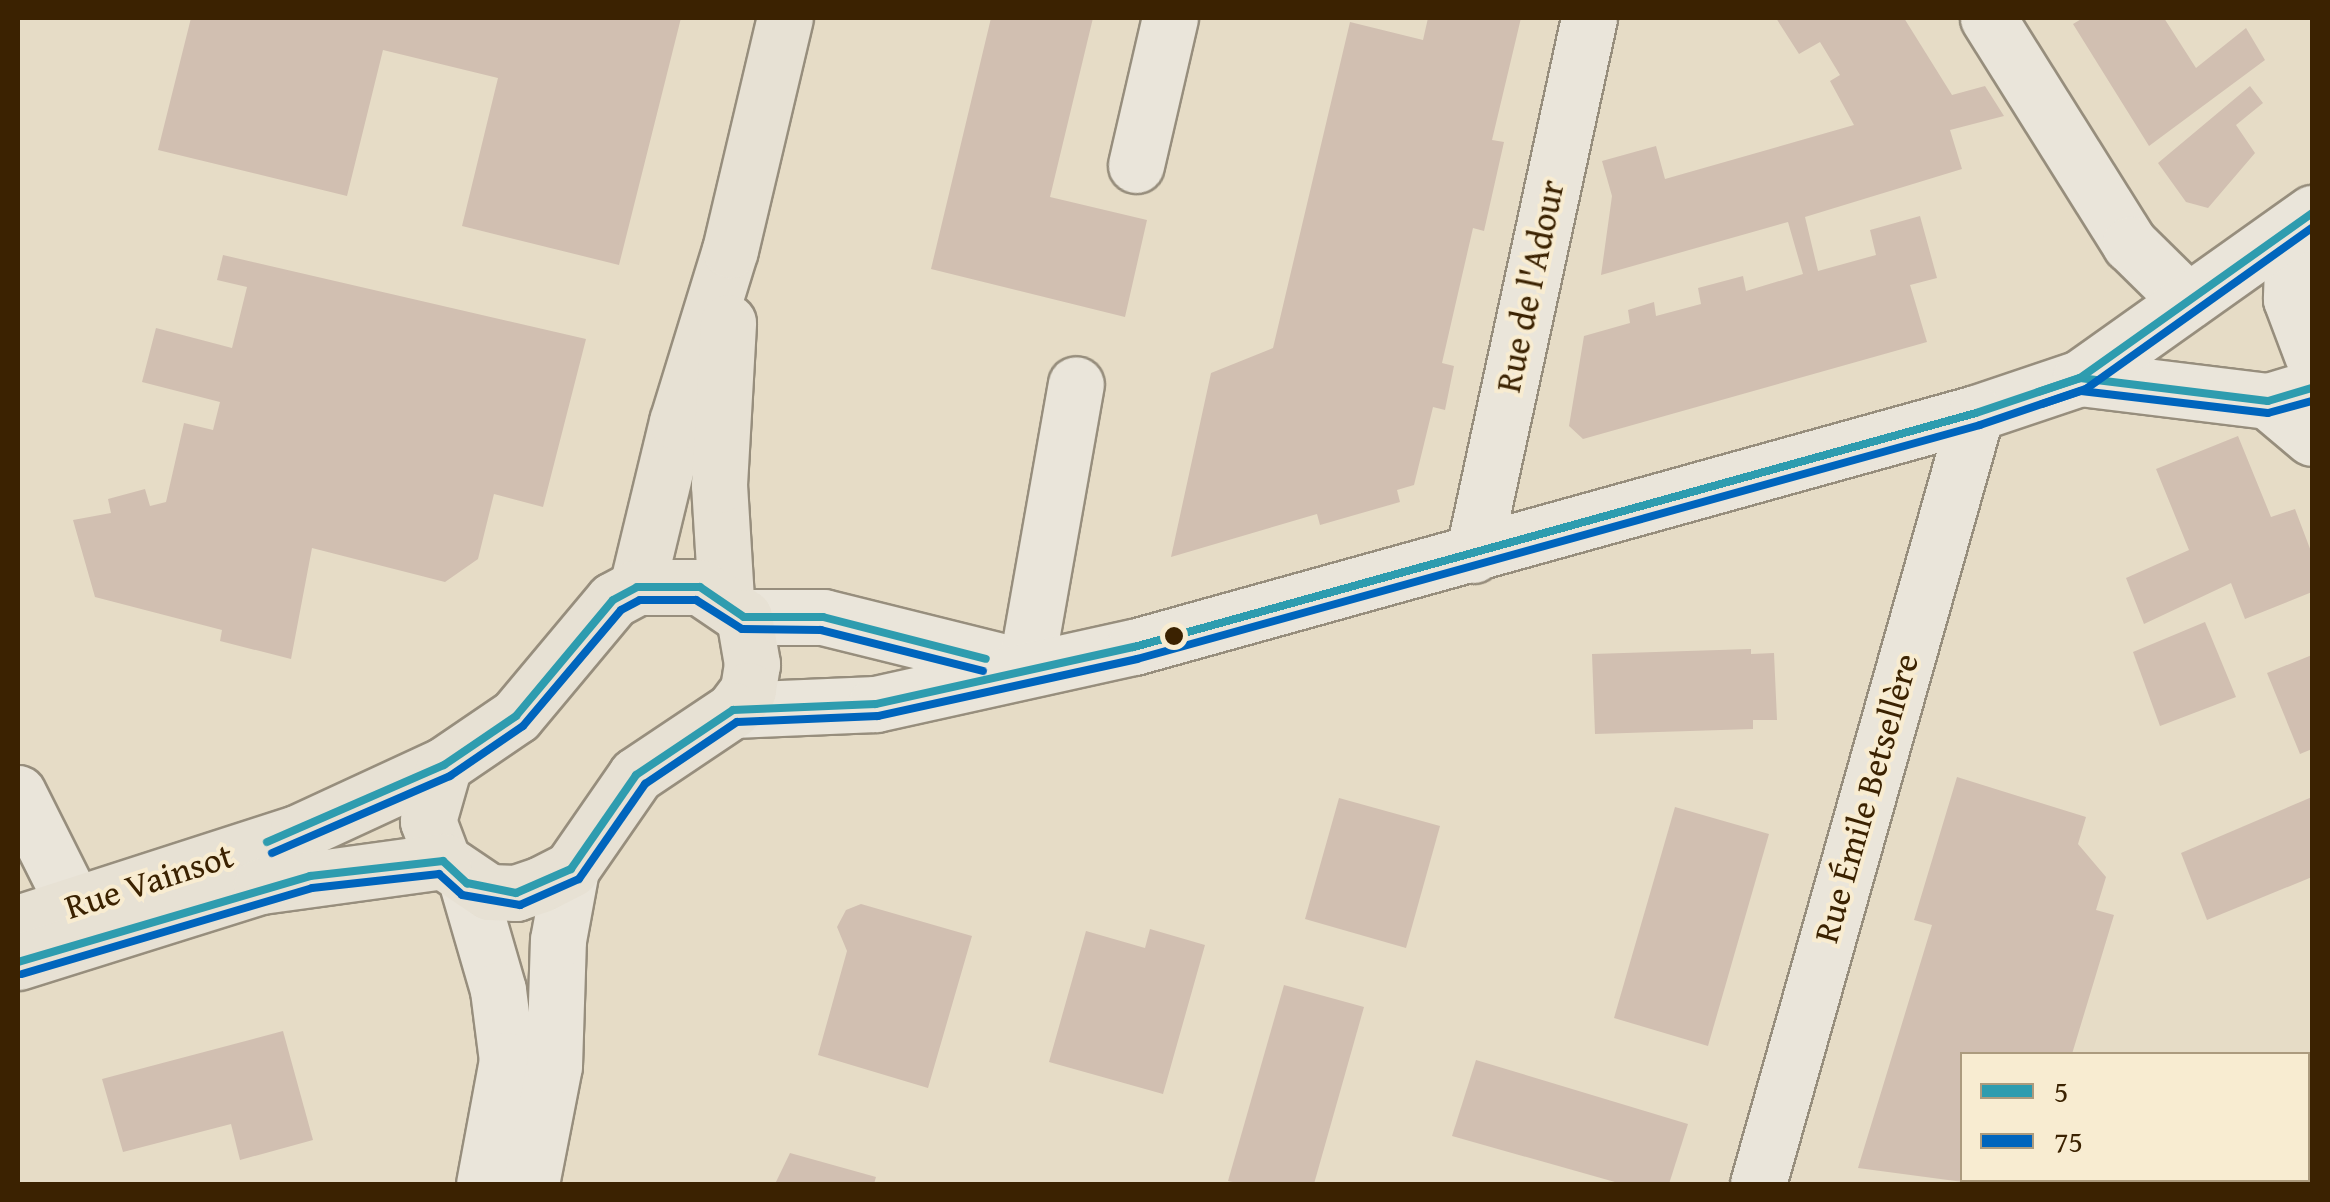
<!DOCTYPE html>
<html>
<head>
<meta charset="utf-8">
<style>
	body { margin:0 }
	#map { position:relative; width:2330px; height:1202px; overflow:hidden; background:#e6dcc6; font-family:"Gentium Book Plus",serif }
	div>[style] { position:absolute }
	.building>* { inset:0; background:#d1bfb1 }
	.roads { filter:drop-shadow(2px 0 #978e7d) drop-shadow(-2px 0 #978e7d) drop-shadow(0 2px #978e7d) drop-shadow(0 -2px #978e7d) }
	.minor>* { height:55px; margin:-27.5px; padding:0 27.5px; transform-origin:27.5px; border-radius:27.5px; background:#eae5da }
	.major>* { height:55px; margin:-27.5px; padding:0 27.5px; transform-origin:27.5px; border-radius:27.5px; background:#e7e1d4 }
	.bus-1>* { height:8px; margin:-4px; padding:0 4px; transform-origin:4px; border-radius:4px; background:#2e9caf }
	.bus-2>* { height:8px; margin:-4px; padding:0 4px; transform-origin:4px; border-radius:4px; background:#0065bd }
	.dots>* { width:28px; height:28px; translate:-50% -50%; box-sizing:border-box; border:5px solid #f8ecd1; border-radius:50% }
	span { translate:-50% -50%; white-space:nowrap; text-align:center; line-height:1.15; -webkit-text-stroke:8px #f8ecd1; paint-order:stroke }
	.street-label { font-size:35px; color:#3b2201 }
	.frame { position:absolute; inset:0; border:20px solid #3b2201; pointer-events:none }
	.legend { position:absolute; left:1960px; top:1052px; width:350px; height:130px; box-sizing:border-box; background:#f8ecd1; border:2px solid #ac9b7e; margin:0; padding:12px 18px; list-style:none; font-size:30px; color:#3b2201 }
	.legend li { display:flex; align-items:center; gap:20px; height:50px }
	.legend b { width:50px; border:2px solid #ac9b7e }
</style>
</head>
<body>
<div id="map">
	<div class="building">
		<div style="clip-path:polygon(191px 18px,681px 18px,619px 265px,462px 226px,498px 78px,383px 50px,347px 196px,158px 150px)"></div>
		<div style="clip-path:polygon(991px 18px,1093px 18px,1050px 197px,1147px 220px,1125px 317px,931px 269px)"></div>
		<div style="clip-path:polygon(1428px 18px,1521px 18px,1492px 140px,1504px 142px,1484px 231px,1473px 228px,1442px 363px,1454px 366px,1445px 410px,1433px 407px,1414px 485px,1397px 490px,1400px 502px,1320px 525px,1317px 514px,1171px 557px,1211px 373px,1273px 348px,1350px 22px,1423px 40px)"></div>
		<div style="clip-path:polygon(1776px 18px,1904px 18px,1952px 95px,1985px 86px,2004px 116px,1950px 130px,1962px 169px,1805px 217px,1818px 271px,1876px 255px,1870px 230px,1920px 216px,1937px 278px,1910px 285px,1927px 342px,1583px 439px,1569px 426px,1584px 336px,1630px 323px,1628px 310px,1654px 302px,1656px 316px,1701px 304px,1698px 288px,1743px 276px,1746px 291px,1803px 274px,1788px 222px,1601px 275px,1612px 196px,1602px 161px,1656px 146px,1665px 179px,1854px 125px,1830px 81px,1840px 75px,1820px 42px,1799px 54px)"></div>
		<div style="clip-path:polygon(2083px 18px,2164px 18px,2196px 68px,2246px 28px,2265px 60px,2149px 146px,2073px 24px)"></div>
		<div style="clip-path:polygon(2250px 86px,2263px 103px,2236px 125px,2255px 153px,2208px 208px,2186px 202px,2158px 163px)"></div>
		<div style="clip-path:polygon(223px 255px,586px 339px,543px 507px,494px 494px,478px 559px,445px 582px,312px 548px,291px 659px,220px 641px,222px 630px,95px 597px,73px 520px,111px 513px,108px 499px,145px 489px,150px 506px,166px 502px,184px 423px,213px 430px,220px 402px,142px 382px,156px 328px,232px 348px,247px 287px,217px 280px)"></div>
		<div style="clip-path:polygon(2238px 436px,2271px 517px,2295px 509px,2312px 554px,2312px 592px,2245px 619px,2231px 583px,2144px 624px,2126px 578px,2189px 550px,2156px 469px)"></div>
		<div style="clip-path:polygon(2205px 622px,2236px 697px,2160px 726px,2133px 652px)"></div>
		<div style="clip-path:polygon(1751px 649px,1751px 654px,1774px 653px,1777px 720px,1753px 720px,1753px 729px,1595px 734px,1592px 654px)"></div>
		<div style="clip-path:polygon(2312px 655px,2312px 749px,2300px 754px,2267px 673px)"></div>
		<div style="clip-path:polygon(1957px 777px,2086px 817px,2078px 844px,2106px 877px,2096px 910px,2114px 915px,2072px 1054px,1962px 1054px,1962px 1180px,2014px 1180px,2012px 1184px,1978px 1184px,1858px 1168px,1932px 925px,1914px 920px)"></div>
		<div style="clip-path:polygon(2312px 797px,2312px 877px,2207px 920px,2181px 853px)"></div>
		<div style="clip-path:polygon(1339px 798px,1440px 826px,1406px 948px,1305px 919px)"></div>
		<div style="clip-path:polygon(1675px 807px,1769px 834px,1708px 1046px,1614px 1018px)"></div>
		<div style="clip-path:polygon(861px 904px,972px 936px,928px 1088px,818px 1055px,847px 951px,837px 927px,846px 910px)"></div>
		<div style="clip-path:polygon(1150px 929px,1205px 945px,1163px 1094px,1049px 1062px,1086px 931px,1145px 948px)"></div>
		<div style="clip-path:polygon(1284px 985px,1364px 1007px,1314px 1184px,1242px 1184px,1228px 1181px)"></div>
		<div style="clip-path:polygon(283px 1031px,313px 1140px,240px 1160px,231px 1124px,123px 1152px,102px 1079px)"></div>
		<div style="clip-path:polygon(1476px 1060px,1688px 1124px,1669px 1184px,1622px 1184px,1452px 1136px)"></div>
		<div style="clip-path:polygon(790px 1153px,876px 1177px,874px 1184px,775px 1184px)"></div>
	</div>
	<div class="roads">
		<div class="minor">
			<div style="left:1988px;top:18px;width:267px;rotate:57.9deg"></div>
			<div style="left:2130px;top:244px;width:81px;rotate:44.5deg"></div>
			<div style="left:1136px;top:165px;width:151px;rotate:-77deg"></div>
			<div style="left:2312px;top:218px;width:53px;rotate:112.2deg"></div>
			<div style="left:2292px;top:267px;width:32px;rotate:92deg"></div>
			<div style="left:2291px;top:299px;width:60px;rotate:69.4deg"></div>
			<div style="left:2080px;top:378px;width:189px;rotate:7deg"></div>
			<div style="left:2268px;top:401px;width:46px;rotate:-16.5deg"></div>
			<div style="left:2268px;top:401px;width:57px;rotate:40.1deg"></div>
			<div style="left:1473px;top:555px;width:549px;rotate:-77.81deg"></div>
			<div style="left:744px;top:617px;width:79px"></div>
			<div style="left:823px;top:617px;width:196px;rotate:13.9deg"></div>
			<div style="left:1026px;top:667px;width:287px;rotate:-80deg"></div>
			<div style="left:733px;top:710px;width:143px;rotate:-2.4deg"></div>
			<div style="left:876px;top:704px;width:264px;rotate:-12.5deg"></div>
			<div style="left:1134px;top:647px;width:874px;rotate:-15.53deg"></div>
			<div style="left:1976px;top:413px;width:110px;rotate:-18.6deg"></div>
			<div style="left:2080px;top:378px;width:285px;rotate:-35.4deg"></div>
			<div style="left:18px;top:793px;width:127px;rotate:63.4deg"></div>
			<div style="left:467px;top:883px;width:111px;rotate:73.8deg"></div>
			<div style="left:498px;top:990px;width:71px;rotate:82.7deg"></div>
			<div style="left:507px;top:1060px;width:126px;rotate:100.5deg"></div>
			<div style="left:531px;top:1184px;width:120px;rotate:-79deg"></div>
			<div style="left:554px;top:1066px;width:126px;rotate:-88.2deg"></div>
			<div style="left:558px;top:940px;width:72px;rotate:-79.6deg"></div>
			<div style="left:1758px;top:1184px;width:801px;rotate:-74.21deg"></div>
		</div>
		<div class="major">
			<div style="left:637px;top:587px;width:170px;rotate:-76.4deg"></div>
			<div style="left:677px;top:422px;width:180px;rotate:-72.9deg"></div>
			<div style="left:730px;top:250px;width:238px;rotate:-76.7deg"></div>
			<div style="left:726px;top:599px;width:114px;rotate:-93.5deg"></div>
			<div style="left:719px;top:485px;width:163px;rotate:-86.8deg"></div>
			<div style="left:18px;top:923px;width:293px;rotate:-17.9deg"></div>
			<div style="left:297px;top:833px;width:162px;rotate:-24.8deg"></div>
			<div style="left:444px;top:765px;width:87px;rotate:-34.2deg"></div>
			<div style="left:516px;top:716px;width:151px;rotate:-50.1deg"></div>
			<div style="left:613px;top:600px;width:27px;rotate:-28deg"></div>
			<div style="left:637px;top:587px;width:63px"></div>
			<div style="left:700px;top:587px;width:53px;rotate:34.3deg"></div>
			<div style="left:744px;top:617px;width:48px;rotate:80.3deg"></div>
			<div style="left:752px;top:664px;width:26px;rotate:99deg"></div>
			<div style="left:748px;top:690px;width:25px;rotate:127deg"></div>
			<div style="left:733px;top:710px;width:117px;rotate:146.2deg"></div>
			<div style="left:636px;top:775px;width:114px;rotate:124.7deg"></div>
			<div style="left:571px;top:869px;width:33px;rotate:153deg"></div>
			<div style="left:542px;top:884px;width:28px;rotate:161deg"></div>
			<div style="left:516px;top:893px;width:27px;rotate:-178deg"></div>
			<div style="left:489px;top:892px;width:55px;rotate:-146deg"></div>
			<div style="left:443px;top:861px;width:43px;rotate:-110.6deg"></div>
			<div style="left:428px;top:821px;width:58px;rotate:-74.1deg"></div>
			<div style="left:18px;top:962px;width:255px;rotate:-17.4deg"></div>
			<div style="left:261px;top:886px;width:184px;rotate:-7.8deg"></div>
		</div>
	</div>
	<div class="bus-1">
		<div style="left:2038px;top:392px;width:44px;rotate:-18.4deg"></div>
		<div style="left:2080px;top:378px;width:189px;rotate:7deg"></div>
		<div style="left:2268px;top:401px;width:46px;rotate:-16.5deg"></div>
		<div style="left:267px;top:842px;width:193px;rotate:-23.5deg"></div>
		<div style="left:444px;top:765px;width:87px;rotate:-34.2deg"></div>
		<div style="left:516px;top:716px;width:151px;rotate:-50.1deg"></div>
		<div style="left:613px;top:600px;width:27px;rotate:-28deg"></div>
		<div style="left:637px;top:587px;width:63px"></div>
		<div style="left:700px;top:587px;width:53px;rotate:34.3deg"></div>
		<div style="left:744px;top:617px;width:79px"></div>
		<div style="left:823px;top:617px;width:168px;rotate:14.4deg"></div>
		<div style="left:18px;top:962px;width:304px;rotate:-16.4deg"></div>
		<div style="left:310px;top:876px;width:134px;rotate:-6.4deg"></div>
		<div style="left:443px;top:861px;width:33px;rotate:43deg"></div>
		<div style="left:467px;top:883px;width:50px;rotate:11.5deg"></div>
		<div style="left:516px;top:893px;width:60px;rotate:-23.6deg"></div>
		<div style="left:571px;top:869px;width:114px;rotate:-55.3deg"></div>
		<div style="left:636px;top:775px;width:117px;rotate:-33.8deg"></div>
		<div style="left:733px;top:710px;width:143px;rotate:-2.4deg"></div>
		<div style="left:876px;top:704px;width:264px;rotate:-12.5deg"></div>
		<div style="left:1134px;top:647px;width:874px;rotate:-15.53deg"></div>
		<div style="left:1976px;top:413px;width:110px;rotate:-18.6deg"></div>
		<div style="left:2080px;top:378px;width:285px;rotate:-35.4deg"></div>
	</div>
	<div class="bus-2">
		<div style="left:2042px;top:404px;width:41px;rotate:-18.4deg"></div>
		<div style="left:2081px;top:391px;width:188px;rotate:6.7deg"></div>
		<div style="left:2268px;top:413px;width:46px;rotate:-15.3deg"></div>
		<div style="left:272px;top:853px;width:194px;rotate:-23.4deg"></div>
		<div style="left:450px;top:776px;width:88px;rotate:-34.4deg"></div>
		<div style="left:523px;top:726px;width:152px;rotate:-49.8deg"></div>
		<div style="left:621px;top:610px;width:21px;rotate:-28deg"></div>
		<div style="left:640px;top:600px;width:56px"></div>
		<div style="left:696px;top:600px;width:54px;rotate:32.2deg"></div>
		<div style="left:742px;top:629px;width:79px;rotate:0.7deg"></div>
		<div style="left:821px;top:630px;width:167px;rotate:14.2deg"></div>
		<div style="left:22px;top:974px;width:302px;rotate:-16.5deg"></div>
		<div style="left:312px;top:888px;width:128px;rotate:-6.3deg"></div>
		<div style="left:439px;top:874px;width:31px;rotate:42deg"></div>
		<div style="left:462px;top:895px;width:59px;rotate:9.8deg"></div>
		<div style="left:520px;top:905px;width:64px;rotate:-23.8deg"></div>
		<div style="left:579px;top:879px;width:116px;rotate:-55.2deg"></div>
		<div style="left:645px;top:784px;width:111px;rotate:-34deg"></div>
		<div style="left:737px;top:722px;width:141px;rotate:-2.4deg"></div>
		<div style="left:878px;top:716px;width:265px;rotate:-12.4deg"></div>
		<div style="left:1137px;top:659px;width:875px;rotate:-15.51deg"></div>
		<div style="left:1980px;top:425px;width:112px;rotate:-18.8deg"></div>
		<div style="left:2086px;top:389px;width:277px;rotate:-35.5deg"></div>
	</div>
	<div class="dots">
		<div style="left:1174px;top:636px;background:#3b2201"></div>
	</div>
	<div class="street-label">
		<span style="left:1530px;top:286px;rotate:-78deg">Rue de l'Adour</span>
		<span style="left:1866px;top:798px;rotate:-74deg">Rue Émile Betsellère</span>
		<span style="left:149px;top:881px;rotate:-18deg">Rue Vainsot</span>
	</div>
	<div class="frame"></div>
	<ul class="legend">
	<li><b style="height:12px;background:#2e9caf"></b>5</li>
	<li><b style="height:12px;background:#0065bd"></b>75</li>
	</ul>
</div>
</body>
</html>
